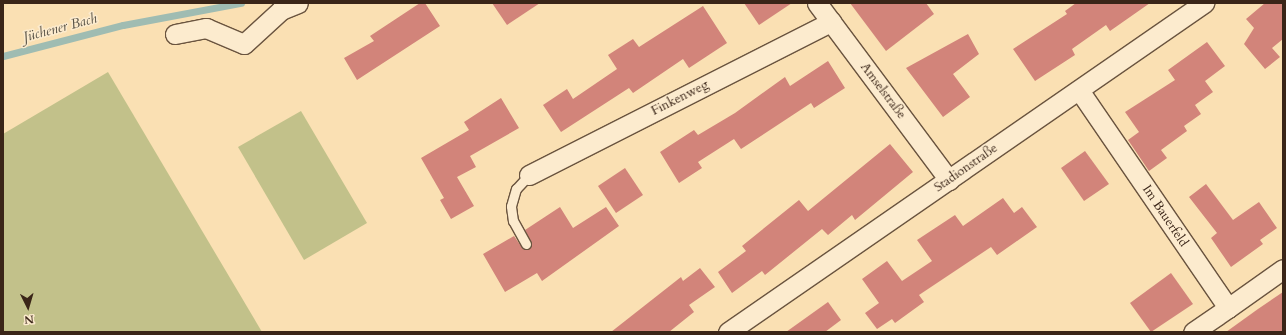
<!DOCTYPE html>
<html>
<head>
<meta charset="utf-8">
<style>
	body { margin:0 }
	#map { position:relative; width:1286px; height:335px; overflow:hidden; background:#fae0b3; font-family:Cardo,serif }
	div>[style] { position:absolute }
	.green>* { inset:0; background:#c2c18a }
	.stream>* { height:7px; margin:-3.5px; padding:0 3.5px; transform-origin:3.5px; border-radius:3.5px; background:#9fbcb2 }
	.building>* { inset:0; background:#d2847a }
	.roads { filter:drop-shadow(1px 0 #6a543f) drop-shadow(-1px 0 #6a543f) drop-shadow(0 1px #6a543f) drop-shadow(0 -1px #6a543f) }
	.service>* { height:9px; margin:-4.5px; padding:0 4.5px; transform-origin:4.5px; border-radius:4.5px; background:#fcebce }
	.minor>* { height:19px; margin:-9.5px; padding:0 9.5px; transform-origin:9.5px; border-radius:9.5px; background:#fcebce }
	span { translate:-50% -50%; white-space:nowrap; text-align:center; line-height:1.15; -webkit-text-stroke:3px #fcebce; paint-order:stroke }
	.street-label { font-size:13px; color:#3a2518 }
	.water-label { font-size:14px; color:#585246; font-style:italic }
	.frame { position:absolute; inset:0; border:4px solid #3a2518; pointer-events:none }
	.north { position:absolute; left:8px; top:287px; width:40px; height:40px; -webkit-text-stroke:3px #fcebce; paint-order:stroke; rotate:175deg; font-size:11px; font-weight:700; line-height:16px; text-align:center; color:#3a2518 }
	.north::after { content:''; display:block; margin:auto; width:14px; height:18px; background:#3a2518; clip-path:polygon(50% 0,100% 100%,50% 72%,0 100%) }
</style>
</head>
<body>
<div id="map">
	<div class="green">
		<div style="clip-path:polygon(108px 72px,262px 332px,3px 332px,3px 134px)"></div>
		<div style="clip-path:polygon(301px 111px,367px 223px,304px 260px,238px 147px)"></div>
	</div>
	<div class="stream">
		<div style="left:3px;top:56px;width:124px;rotate:-14.5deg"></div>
		<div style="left:123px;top:25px;width:120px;rotate:-10.6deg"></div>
	</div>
	<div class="building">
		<div style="clip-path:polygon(420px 3px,425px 3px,440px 26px,357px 80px,344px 58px,374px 41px,370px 36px)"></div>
		<div style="clip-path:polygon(492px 3px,540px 3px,507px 25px)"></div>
		<div style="clip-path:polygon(744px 3px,792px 3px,759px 25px)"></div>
		<div style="clip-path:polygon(850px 3px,926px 3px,934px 14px,886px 51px)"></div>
		<div style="clip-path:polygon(1076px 3px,1150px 3px,1110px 31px,1106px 25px,1072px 49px,1075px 55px,1035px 81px,1013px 49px,1067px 14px,1065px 11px)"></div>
		<div style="clip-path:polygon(1265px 3px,1283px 3px,1283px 39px,1272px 48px,1280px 57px,1265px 69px,1244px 44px,1254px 28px,1246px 19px)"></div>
		<div style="clip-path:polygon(703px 6px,727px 43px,689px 68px,683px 59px,633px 93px,629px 88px,561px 132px,543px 105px,567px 89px,573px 99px,617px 69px,608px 55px,633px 39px,639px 47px)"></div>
		<div style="clip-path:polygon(968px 34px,979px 54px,953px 74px,970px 97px,943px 117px,906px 68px)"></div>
		<div style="clip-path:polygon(1207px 42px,1225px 66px,1205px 81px,1213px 92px,1195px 105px,1201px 114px,1184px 126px,1187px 131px,1161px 150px,1167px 158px,1149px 171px,1128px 140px,1139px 132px,1125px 112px,1175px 80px,1168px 70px)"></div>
		<div style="clip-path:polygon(828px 61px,845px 88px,814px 108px,811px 103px,741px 149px,734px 139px,698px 162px,702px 168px,679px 183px,660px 152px,694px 130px,698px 135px,735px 113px,785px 77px,790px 86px)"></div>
		<div style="clip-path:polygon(501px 98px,519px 128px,470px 156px,476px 167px,457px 177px,474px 206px,451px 219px,440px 200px,444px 198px,421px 158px,469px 130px,464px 122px)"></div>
		<div style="clip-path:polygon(890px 144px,913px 172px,855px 220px,852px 215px,828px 235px,822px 229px,765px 275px,762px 271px,732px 293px,718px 272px,746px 251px,742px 246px,799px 200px,808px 211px)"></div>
		<div style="clip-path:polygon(1085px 151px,1109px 184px,1084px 201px,1061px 168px)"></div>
		<div style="clip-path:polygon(625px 168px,643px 195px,616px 213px,598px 186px)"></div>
		<div style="clip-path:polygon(1206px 184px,1233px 220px,1259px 202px,1277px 228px,1260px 240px,1263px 244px,1231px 267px,1211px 238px,1217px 233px,1189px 197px)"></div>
		<div style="clip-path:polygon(1003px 198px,1014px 213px,1022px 207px,1037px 227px,997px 255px,991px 247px,919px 295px,924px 302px,895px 323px,892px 319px,877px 329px,865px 313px,879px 303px,862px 279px,887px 261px,902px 281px,932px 261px,917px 240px,955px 215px,963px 226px)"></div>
		<div style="clip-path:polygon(560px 207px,573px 228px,606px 207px,619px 226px,542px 281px,537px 273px,505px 292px,483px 254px,514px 236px,523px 249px,529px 249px,532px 244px,525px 230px)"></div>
		<div style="clip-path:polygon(700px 268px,715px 287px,689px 305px,694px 312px,669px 332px,611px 332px,681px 277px,683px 281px)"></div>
		<div style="clip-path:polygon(1171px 273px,1193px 304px,1151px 332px,1130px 303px)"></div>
		<div style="clip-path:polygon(1283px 292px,1283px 332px,1226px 332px,1258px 309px)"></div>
		<div style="clip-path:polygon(828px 302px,841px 320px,825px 332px,786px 332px)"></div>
	</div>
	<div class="roads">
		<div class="service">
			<div style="left:526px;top:244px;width:26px;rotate:-119deg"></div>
			<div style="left:513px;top:221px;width:15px;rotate:-98deg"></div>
			<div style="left:511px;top:206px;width:18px;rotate:-74deg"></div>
			<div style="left:516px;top:189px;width:19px;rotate:-47deg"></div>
		</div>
		<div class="minor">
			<div style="left:817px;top:3px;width:221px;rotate:53.3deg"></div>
			<div style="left:175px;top:34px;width:32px;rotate:-11deg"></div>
			<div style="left:206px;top:28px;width:41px;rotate:22.8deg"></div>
			<div style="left:244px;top:44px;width:50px;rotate:-42.6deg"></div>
			<div style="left:281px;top:10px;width:18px;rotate:-22deg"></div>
			<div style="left:1079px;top:90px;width:264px;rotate:55.6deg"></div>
			<div style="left:1228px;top:308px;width:42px;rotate:145.6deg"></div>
			<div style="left:529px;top:175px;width:339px;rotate:-26.9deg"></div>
			<div style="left:1228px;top:308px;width:67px;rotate:-35.3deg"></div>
			<div style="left:728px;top:332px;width:579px;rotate:-34.65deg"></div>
		</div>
	</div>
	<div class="street-label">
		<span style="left:883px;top:91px;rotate:53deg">Amselstraße</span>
		<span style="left:680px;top:98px;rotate:-27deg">Finkenweg</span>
		<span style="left:966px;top:168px;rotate:-35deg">Stadionstraße</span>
		<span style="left:1165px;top:216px;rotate:56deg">Im Bauerfeld</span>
	</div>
	<div class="water-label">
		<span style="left:60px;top:28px;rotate:-15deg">Jüchener Bach</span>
	</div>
	<div class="frame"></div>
	<div class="north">N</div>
</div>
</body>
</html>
